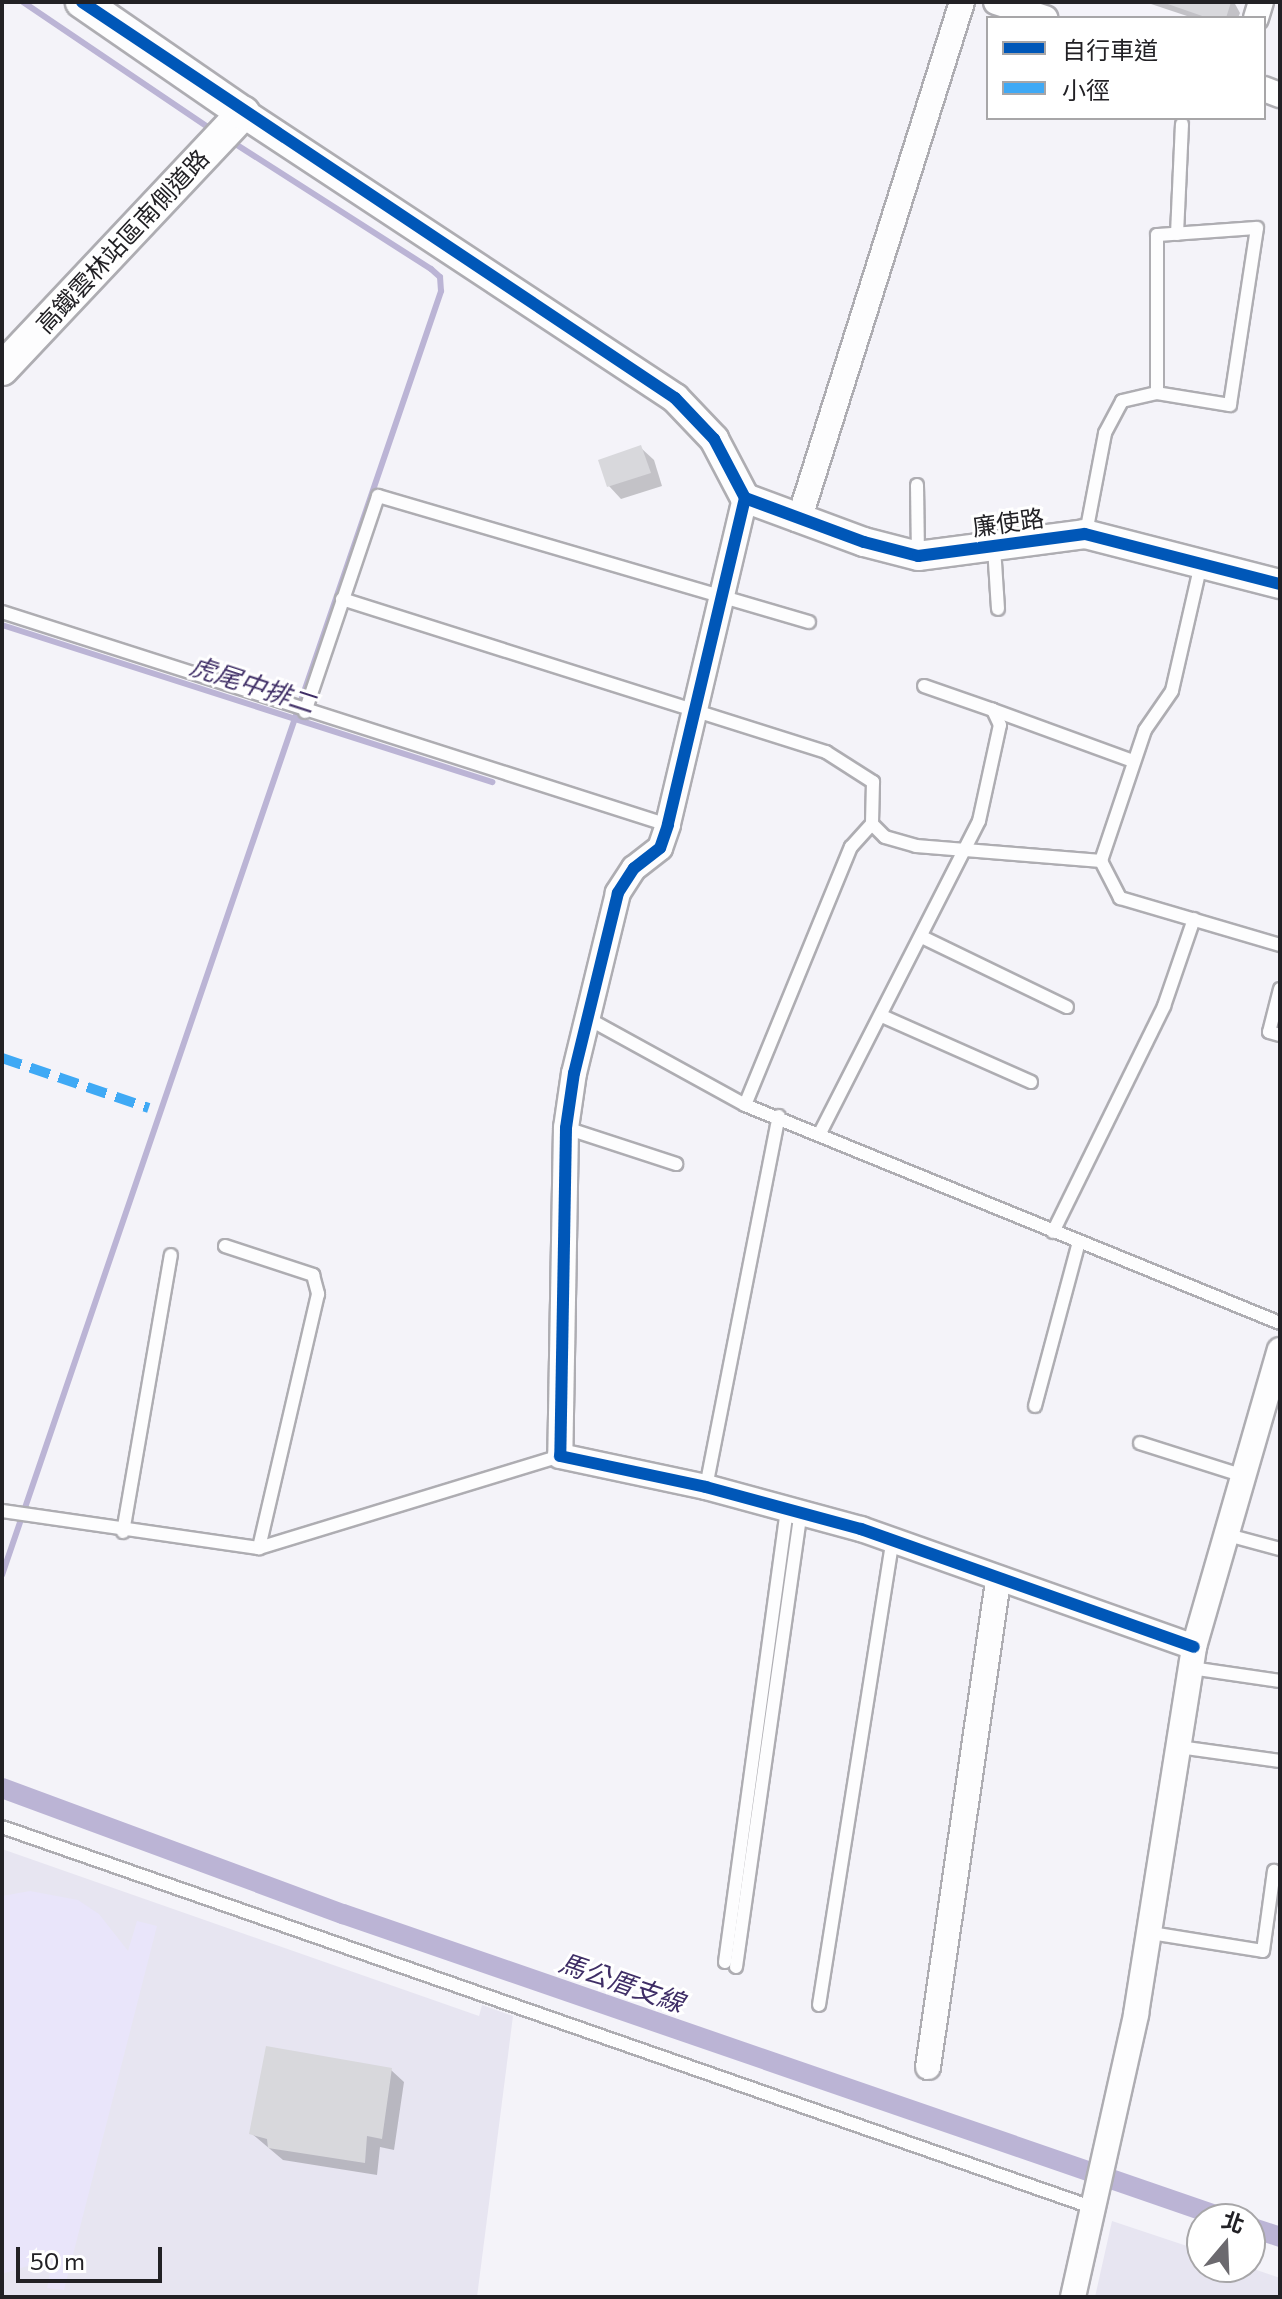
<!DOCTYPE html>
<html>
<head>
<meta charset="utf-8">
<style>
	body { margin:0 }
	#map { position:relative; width:1282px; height:2299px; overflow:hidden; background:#f4f3f9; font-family:Commissioner,"Noto Sans TC",sans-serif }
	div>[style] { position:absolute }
	.built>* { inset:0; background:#e7e5f1 }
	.green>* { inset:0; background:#e9e5fa }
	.shadow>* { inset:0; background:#0003 }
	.stream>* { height:6px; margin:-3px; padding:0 3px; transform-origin:3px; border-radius:3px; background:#bbb4d5 }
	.canal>* { height:20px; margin:-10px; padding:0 10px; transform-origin:10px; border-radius:10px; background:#bbb4d5 }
	.building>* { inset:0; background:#d8d8dc }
	.roads { filter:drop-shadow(2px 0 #aeadb2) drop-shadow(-2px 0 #aeadb2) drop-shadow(0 2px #aeadb2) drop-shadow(0 -2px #aeadb2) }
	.service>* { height:12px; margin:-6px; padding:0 6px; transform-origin:6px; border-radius:6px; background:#fdfdfe }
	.minor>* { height:24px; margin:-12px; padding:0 12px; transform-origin:12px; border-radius:12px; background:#fdfdfe }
	.tertiary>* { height:28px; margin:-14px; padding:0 14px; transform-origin:14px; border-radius:14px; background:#fdfdfe }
	.secondary>* { height:32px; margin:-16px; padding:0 16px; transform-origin:16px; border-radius:16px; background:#fdfdfe }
	.quiet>* { height:10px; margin-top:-5px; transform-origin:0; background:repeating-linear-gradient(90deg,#3fa9f5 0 20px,transparent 0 30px) }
	.cycleway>* { height:12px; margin:-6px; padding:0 6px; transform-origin:6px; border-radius:6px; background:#0057b8 }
	span { translate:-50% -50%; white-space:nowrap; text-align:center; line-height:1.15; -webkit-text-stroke:6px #fff; paint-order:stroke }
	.street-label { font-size:24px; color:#222125 }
	.water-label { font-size:26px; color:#3f2e66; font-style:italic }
	.frame { position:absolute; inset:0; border:4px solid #222125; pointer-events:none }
	.legend { position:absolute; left:986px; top:16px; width:280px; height:104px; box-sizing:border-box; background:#fff; border:2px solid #a7a6a8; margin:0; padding:10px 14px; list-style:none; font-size:24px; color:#222125 }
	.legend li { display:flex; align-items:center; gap:16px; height:40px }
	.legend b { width:40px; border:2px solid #a7a6a8 }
	.north { position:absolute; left:1186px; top:2203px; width:80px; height:80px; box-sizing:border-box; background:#fff; border:2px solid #a7a6a8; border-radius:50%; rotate:19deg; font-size:22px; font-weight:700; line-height:32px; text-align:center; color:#222125 }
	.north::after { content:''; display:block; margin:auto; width:28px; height:36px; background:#6c6a6f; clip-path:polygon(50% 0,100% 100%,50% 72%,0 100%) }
	.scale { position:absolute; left:16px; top:2247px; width:146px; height:36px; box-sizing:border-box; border:4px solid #222125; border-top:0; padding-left:10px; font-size:24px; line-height:28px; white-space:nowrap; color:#222125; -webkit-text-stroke:6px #fff; paint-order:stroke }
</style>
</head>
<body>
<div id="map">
	<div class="built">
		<div style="clip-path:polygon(2px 1849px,479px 2016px,482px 2005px,513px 2016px,477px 2297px,2px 2297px)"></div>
		<div style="clip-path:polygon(1112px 2221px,1202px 2251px,1202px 2267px,1248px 2267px,1280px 2278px,1280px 2297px,1095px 2297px)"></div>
	</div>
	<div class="green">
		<div style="clip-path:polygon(30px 1891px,78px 1900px,99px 1914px,128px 1951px,137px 1921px,157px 1926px,64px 2290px,47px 2288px,53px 2258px,2px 2274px,2px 1896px)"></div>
	</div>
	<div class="shadow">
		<div style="clip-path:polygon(1145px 2px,1234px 2px,1240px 13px,1238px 18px,1193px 18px)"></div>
		<div style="clip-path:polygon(641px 448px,654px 460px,662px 486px,621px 499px,609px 486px)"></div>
		<div style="clip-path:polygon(391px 2070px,404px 2082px,394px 2150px,380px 2147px,377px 2175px,283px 2160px,251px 2133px)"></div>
	</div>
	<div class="stream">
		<div style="left:23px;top:2px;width:228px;rotate:34.1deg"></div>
		<div style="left:2px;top:625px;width:515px;rotate:17.77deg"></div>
		<div style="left:2px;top:1575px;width:1357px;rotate:-71.12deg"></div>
		<div style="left:441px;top:291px;width:14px;rotate:-94deg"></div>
		<div style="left:440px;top:277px;width:12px;rotate:-138deg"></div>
		<div style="left:431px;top:269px;width:240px;rotate:-147.4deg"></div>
	</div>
	<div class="canal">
		<div style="left:2px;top:1788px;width:364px;rotate:20.3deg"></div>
		<div style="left:343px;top:1914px;width:935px;rotate:19.04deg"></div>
		<div style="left:1250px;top:2227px;width:32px;rotate:18deg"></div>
	</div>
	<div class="building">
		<div style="clip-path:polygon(1162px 2px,1231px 2px,1226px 18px,1208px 18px)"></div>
		<div style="clip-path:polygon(641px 445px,651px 473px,607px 487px,598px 460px)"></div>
		<div style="clip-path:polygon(266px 2046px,392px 2068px,382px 2139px,367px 2136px,365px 2163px,268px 2148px,267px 2139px,249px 2134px)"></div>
	</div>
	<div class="roads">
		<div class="service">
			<div style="left:1177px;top:234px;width:110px;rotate:-87.4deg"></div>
			<div style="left:917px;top:485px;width:71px;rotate:89.2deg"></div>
			<div style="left:1086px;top:533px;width:102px;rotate:-79.2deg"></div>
			<div style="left:1105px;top:433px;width:36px;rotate:-62deg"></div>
			<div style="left:1122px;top:401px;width:36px;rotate:-13deg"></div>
			<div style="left:1157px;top:393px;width:158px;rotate:-90deg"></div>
			<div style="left:1157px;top:235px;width:100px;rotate:-4deg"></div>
			<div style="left:1257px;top:228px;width:179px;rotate:98.7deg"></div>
			<div style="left:1230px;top:405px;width:74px;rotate:-170.7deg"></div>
			<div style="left:994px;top:547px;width:62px;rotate:86.3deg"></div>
			<div style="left:1201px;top:564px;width:130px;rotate:102.9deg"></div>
			<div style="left:1172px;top:691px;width:47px;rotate:124.7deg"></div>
			<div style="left:1145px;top:730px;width:138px;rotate:108.6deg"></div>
			<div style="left:1101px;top:861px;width:42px;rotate:62.8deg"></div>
			<div style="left:1120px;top:898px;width:167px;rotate:16.4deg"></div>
			<div style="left:342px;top:599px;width:508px;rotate:17.54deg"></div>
			<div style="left:826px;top:752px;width:56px;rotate:32.6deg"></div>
			<div style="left:873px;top:782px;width:42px;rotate:91.4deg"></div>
			<div style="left:872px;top:824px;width:18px;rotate:45deg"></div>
			<div style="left:885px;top:837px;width:32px;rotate:16deg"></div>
			<div style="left:916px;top:846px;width:186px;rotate:4.6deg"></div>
			<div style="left:2px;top:612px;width:699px;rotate:17.74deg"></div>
			<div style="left:993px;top:710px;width:149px;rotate:20deg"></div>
			<div style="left:305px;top:712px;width:228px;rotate:-71.3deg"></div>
			<div style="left:378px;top:496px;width:449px;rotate:16.3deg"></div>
			<div style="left:922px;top:937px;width:161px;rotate:25.8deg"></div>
			<div style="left:1280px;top:989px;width:44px;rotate:104.3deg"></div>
			<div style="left:1269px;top:1032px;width:11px;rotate:15deg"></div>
			<div style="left:882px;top:1016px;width:163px;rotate:23.9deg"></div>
			<div style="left:587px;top:1018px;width:180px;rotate:28.8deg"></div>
			<div style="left:745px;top:1105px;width:578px;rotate:22.17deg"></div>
			<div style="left:745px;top:1105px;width:279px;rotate:-67.7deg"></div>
			<div style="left:851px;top:847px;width:31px;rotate:-48deg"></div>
			<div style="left:566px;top:1128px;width:116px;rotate:18.1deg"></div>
			<div style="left:819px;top:1135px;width:352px;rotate:-63deg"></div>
			<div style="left:979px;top:821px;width:98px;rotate:-77.7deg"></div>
			<div style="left:1000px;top:725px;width:17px;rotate:-115deg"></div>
			<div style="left:993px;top:710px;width:73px;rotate:-160.8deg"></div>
			<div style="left:1053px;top:1232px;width:252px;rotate:-63.8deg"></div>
			<div style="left:1164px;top:1006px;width:92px;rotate:-71deg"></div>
			<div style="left:225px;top:1246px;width:93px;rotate:18.2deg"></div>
			<div style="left:313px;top:1275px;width:20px;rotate:75deg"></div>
			<div style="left:318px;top:1294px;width:261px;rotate:103.1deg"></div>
			<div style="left:1035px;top:1406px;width:170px;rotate:-75deg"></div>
			<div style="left:1140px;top:1443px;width:112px;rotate:17.6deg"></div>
			<div style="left:706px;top:1487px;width:378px;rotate:-78.9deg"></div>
			<div style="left:2px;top:1511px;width:260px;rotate:8.2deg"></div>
			<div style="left:259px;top:1548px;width:315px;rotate:-17deg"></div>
			<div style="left:123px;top:1532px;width:281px;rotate:-80.2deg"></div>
			<div style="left:1228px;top:1535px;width:54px;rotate:15.1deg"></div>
			<div style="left:1191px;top:1668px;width:90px;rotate:8.3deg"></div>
			<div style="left:1179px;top:1747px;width:102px;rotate:7.9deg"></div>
			<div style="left:2px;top:1827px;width:1157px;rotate:19.23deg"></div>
			<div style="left:1151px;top:1933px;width:113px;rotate:9.1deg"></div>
			<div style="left:1263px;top:1951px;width:81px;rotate:-82.2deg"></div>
			<div style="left:725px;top:1962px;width:458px;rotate:-82.2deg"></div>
			<div style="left:736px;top:1967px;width:460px;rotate:-81.9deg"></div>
			<div style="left:819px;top:2005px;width:469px;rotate:-81deg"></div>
		</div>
		<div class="minor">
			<div style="left:996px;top:2px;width:52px;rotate:18.1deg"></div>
			<div style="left:1256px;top:18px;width:17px;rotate:-73deg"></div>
			<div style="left:1264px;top:89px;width:17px;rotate:21deg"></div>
			<div style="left:745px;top:498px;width:336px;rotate:103.3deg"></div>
			<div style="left:668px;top:825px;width:24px;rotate:109deg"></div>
			<div style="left:660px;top:848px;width:33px;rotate:142deg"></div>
			<div style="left:634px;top:868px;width:30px;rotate:123deg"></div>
			<div style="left:618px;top:893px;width:185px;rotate:103.7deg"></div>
			<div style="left:574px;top:1073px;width:56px;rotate:98.3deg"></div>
			<div style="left:566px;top:1128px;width:328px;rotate:91deg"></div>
			<div style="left:560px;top:1456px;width:149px;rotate:12deg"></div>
			<div style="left:706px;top:1487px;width:161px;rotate:15.2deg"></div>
			<div style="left:861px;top:1529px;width:353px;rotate:19.5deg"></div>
			<div style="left:799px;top:520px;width:543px;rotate:-72.53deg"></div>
			<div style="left:928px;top:2067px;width:491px;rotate:-81.8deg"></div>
			<div style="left:1073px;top:2297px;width:290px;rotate:-77.4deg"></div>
			<div style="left:1136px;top:2014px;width:372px;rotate:-81deg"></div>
			<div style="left:1194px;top:1647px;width:309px;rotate:-73.9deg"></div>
		</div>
		<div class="tertiary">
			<div style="left:243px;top:113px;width:518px;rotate:33.41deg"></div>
			<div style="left:675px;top:398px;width:57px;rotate:46.4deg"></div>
			<div style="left:714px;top:439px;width:67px;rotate:62.3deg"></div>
			<div style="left:745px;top:498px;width:127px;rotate:20.3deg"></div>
			<div style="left:864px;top:542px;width:56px;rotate:14.5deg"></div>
			<div style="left:918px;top:556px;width:168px;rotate:-7.5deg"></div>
			<div style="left:1085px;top:534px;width:201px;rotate:14.4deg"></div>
		</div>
		<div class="secondary">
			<div style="left:2px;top:369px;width:352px;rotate:-46.7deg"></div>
			<div style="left:243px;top:113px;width:196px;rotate:-145.4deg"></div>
		</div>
	</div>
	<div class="quiet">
		<div style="left:2px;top:1058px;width:155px;rotate:18.8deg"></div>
	</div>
	<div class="cycleway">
		<div style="left:82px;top:2px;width:713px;rotate:33.73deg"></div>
		<div style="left:675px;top:398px;width:57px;rotate:46.4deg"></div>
		<div style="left:714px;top:439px;width:67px;rotate:62.3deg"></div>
		<div style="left:745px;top:498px;width:336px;rotate:103.3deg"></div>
		<div style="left:668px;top:825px;width:24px;rotate:109deg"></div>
		<div style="left:660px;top:848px;width:33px;rotate:142deg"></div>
		<div style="left:634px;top:868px;width:30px;rotate:123deg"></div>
		<div style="left:618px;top:893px;width:185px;rotate:103.7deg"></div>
		<div style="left:574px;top:1073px;width:56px;rotate:98.3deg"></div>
		<div style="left:566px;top:1128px;width:328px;rotate:91deg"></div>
		<div style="left:560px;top:1456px;width:149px;rotate:12deg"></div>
		<div style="left:706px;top:1487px;width:161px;rotate:15.2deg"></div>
		<div style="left:861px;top:1529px;width:353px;rotate:19.5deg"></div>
		<div style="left:745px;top:498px;width:127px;rotate:20.3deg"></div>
		<div style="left:864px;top:542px;width:56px;rotate:14.5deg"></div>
		<div style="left:918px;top:556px;width:168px;rotate:-7.5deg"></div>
		<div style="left:1085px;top:534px;width:201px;rotate:14.4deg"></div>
	</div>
	<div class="street-label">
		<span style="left:122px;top:241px;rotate:-47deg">高鐵雲林站區南側道路</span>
		<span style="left:1008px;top:522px;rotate:-8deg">廉使路</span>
	</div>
	<div class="water-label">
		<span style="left:253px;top:684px;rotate:18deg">虎尾中排二</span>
		<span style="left:622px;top:1982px;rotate:19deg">馬公厝支線</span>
	</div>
	<div class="frame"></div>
	<ul class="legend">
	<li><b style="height:10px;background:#0057b8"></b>自行車道</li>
	<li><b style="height:10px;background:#3fa9f5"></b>小徑</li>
	</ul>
	<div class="north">北</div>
	<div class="scale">50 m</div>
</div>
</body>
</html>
